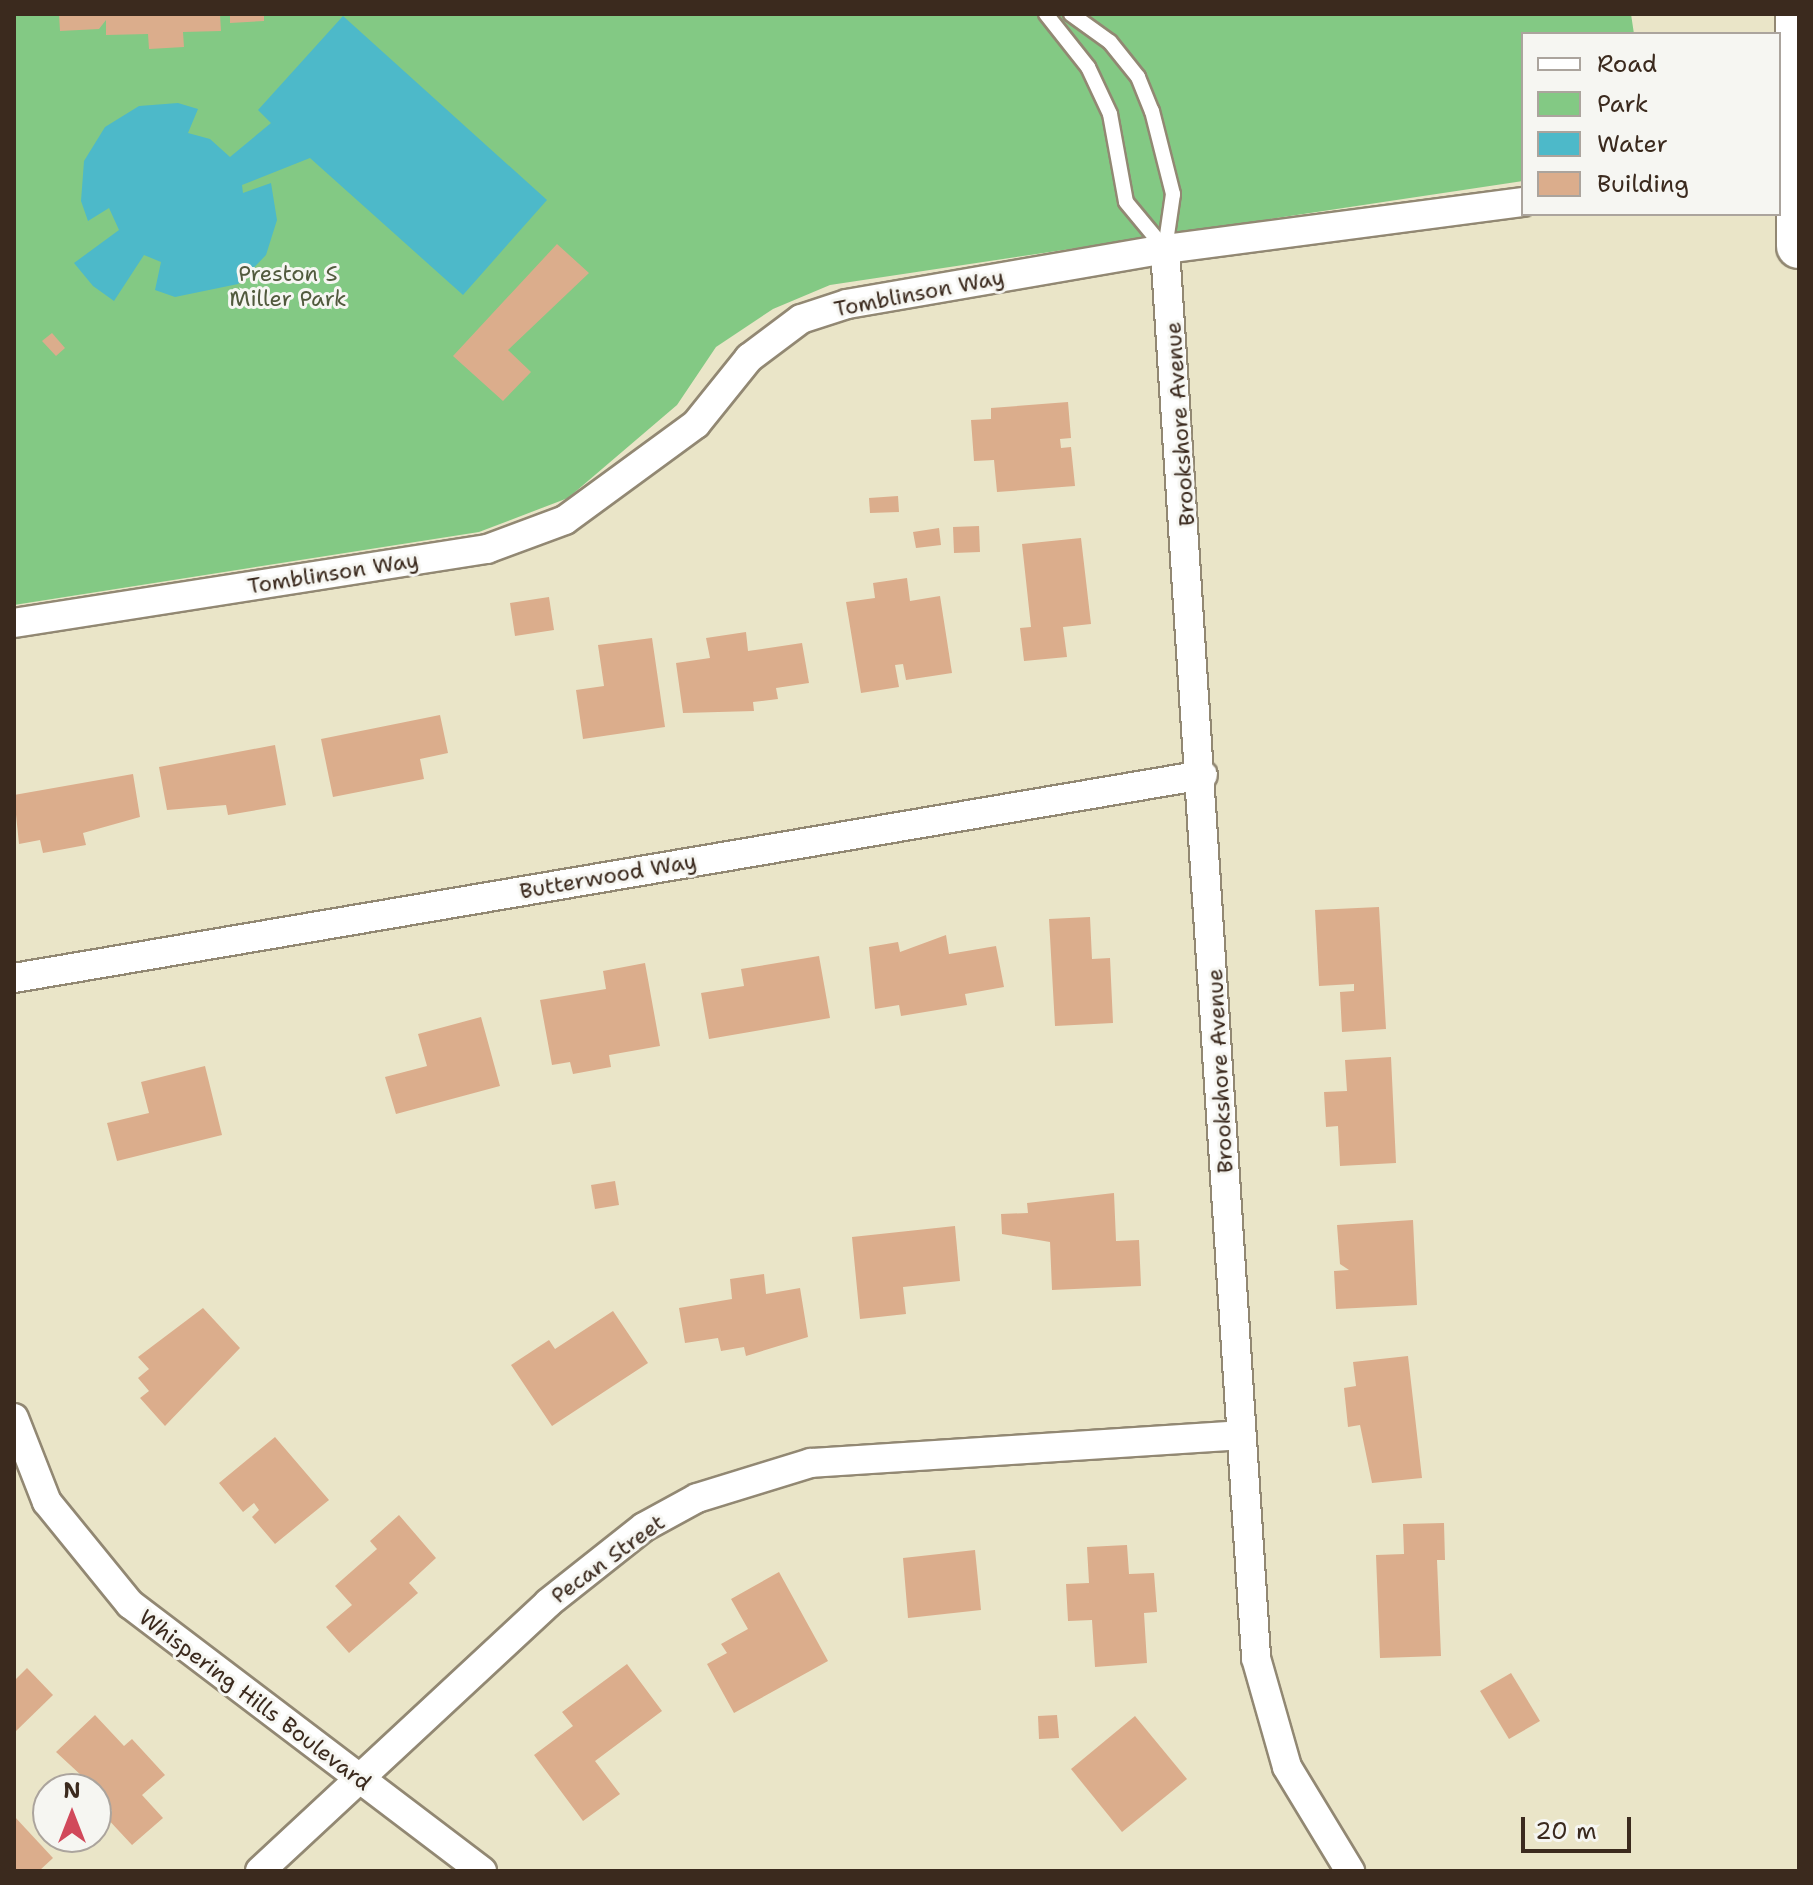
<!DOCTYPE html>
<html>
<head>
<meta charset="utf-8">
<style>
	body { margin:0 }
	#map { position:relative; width:1813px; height:1885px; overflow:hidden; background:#eae5c8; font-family:"Shantell Sans",sans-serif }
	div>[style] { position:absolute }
	.green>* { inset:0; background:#83c984 }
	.water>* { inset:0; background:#4db9c9 }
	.building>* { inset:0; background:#dbad8c }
	.roads { filter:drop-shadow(2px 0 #928873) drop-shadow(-2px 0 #928873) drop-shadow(0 2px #928873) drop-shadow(0 -2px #928873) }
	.lane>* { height:14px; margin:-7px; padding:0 7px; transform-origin:7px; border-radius:7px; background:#fff }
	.street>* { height:28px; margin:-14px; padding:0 14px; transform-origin:14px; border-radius:14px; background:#fff }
	.primary>* { height:44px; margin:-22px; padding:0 22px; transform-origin:22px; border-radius:22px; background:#fff }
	span { translate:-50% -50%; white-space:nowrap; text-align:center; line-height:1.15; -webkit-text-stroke:6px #f6f6f2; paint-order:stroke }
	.park-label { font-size:22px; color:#515a3d }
	.street-label { font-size:22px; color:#3b2a1e }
	.frame { position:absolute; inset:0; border:16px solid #3b2a1e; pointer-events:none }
	.legend { position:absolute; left:1521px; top:32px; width:260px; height:184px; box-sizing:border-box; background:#f6f6f2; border:2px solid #aba49d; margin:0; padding:10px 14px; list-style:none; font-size:24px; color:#3b2a1e }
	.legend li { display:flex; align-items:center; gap:16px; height:40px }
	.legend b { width:40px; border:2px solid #aba49d }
	.north { position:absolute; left:32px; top:1773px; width:80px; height:80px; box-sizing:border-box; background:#f6f6f2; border:2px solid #aba49d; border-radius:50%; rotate:0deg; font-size:22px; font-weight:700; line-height:32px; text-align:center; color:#3b2a1e }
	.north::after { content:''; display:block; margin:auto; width:28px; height:36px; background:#d1495b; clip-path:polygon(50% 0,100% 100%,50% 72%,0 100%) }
	.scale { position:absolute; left:1521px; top:1817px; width:110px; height:36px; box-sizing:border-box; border:4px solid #3b2a1e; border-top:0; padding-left:10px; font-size:24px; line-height:28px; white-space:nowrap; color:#3b2a1e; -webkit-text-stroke:6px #f6f6f2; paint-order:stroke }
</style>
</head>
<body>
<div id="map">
	<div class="green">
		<div style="clip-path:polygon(14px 14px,1631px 14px,1634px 34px,1523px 34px,1523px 181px,830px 285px,773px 309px,716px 347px,677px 405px,568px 498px,479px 532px,14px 605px)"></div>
	</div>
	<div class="water">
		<div style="clip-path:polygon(343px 16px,547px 200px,463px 295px,310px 158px,242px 185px,243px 193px,271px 183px,277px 220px,266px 255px,238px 284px,175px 297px,155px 290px,161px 262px,144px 255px,114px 301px,93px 286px,74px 263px,119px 230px,109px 208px,88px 221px,81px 201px,84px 161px,105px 127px,139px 106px,178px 103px,198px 109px,188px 133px,210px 139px,230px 157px,271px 123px,258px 110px)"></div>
	</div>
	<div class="building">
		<div style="clip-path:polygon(59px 14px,220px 14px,221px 31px,183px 32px,184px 47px,149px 49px,148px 34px,106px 35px,106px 20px,99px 29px,60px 31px)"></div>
		<div style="clip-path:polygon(230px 14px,264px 14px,264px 21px,230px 23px)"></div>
		<div style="clip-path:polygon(557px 244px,589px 273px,508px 350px,531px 372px,503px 401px,453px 356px)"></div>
		<div style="clip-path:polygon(52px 333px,65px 348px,56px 356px,42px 341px)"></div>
		<div style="clip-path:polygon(1068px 402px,1071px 438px,1060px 439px,1061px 448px,1071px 447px,1075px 486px,997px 492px,994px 460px,974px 461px,971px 420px,991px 419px,991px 408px)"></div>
		<div style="clip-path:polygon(898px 496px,899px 512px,870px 513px,869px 498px)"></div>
		<div style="clip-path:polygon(979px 526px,980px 552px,954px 553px,953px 527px)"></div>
		<div style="clip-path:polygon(939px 528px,941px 545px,916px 548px,913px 532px)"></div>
		<div style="clip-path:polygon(1081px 538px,1091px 624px,1063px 627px,1067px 657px,1024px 661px,1020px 628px,1031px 627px,1022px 544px)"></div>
		<div style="clip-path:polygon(907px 578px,910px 601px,940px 596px,952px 673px,906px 680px,903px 664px,895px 665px,899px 687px,861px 693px,846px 602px,875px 598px,873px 583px)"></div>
		<div style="clip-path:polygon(549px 597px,554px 630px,515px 636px,510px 603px)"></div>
		<div style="clip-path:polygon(746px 632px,748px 651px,802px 643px,809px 683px,776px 688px,778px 699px,753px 702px,754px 711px,683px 713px,676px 663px,710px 658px,706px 638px)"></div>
		<div style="clip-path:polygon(652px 638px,665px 727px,583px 739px,576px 690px,604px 686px,598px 645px)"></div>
		<div style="clip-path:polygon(440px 715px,448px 753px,420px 759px,424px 779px,333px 797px,321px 739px)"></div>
		<div style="clip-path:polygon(275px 745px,286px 805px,228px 815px,226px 805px,167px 810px,159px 767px)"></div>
		<div style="clip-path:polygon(133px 774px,140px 817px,83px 833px,86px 845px,43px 853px,40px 840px,19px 844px,14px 795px)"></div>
		<div style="clip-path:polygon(1379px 907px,1386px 1029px,1342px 1032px,1340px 992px,1354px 991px,1354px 984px,1319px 986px,1315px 910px)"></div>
		<div style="clip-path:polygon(1090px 917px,1092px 959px,1110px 958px,1113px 1023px,1055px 1026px,1049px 919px)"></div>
		<div style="clip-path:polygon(946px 935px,949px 954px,996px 946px,1004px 987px,965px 994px,967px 1005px,901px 1016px,899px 1005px,875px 1009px,869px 947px,898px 942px,900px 952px)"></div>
		<div style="clip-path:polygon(819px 956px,830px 1018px,709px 1039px,701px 993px,744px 986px,741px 969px)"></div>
		<div style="clip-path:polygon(645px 963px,660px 1046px,609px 1055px,611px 1067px,573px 1074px,570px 1062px,552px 1065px,540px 1000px,606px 989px,603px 971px)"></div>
		<div style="clip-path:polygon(481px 1017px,500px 1086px,396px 1114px,385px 1077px,427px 1066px,418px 1034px)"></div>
		<div style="clip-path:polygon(1391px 1057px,1396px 1163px,1340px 1166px,1338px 1126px,1326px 1127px,1324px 1092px,1347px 1091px,1345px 1060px)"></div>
		<div style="clip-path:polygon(205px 1066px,222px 1135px,117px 1161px,107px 1123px,149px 1113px,141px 1082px)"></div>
		<div style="clip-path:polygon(615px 1181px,619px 1205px,595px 1209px,591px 1185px)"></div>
		<div style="clip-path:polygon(1114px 1193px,1116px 1241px,1139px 1240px,1141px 1286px,1052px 1290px,1050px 1242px,1002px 1234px,1001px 1214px,1028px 1213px,1027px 1203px)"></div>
		<div style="clip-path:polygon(1413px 1220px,1417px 1305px,1336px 1309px,1334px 1271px,1349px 1270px,1340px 1264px,1337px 1225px)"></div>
		<div style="clip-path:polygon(955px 1226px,960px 1281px,903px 1287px,906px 1314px,860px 1319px,852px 1237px)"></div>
		<div style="clip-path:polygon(764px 1274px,766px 1294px,800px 1288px,808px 1337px,746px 1356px,744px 1347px,721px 1351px,718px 1338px,685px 1343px,679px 1308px,732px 1299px,730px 1279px)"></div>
		<div style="clip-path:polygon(203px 1308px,240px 1348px,165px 1426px,140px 1398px,149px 1391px,138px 1378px,149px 1369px,138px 1357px)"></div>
		<div style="clip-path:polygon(613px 1311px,648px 1363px,552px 1426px,511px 1365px,549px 1340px,555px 1349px)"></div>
		<div style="clip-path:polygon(1408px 1356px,1422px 1478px,1372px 1483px,1360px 1425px,1348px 1427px,1344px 1388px,1356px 1386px,1353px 1362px)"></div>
		<div style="clip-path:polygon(275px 1437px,329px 1500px,275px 1544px,252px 1517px,259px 1510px,254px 1503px,243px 1512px,219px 1483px)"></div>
		<div style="clip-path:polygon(399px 1515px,436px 1558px,409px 1583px,418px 1593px,349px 1653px,326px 1627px,352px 1605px,335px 1586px,377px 1549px,370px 1541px)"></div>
		<div style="clip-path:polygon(1444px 1523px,1445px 1560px,1437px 1560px,1441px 1656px,1380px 1658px,1376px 1555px,1404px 1554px,1403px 1524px)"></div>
		<div style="clip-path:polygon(1127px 1545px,1129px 1574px,1154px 1573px,1157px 1612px,1144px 1613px,1147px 1663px,1095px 1667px,1092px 1620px,1068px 1621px,1066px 1584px,1089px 1583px,1087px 1547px)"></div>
		<div style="clip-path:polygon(975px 1550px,981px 1610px,908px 1618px,903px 1558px)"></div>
		<div style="clip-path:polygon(779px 1572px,828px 1661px,734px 1713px,707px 1664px,727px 1653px,721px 1644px,748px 1629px,731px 1599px)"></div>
		<div style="clip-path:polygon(627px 1664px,662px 1711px,595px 1761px,620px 1794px,583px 1821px,534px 1755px,573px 1726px,562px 1712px)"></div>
		<div style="clip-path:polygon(27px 1668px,53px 1695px,14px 1733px,14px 1681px)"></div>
		<div style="clip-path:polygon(1511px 1673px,1540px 1721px,1509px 1739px,1480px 1691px)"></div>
		<div style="clip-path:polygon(95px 1715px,124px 1746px,132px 1739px,165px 1775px,142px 1795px,163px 1818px,132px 1845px,105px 1816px,112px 1811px,96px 1789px,56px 1752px)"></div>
		<div style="clip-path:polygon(1057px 1715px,1059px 1738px,1039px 1739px,1038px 1716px)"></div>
		<div style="clip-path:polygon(1135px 1716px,1187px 1779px,1122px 1832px,1071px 1769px)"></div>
		<div style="clip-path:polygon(14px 1816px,53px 1858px,39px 1871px,14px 1871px)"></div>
	</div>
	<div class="roads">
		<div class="lane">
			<div style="left:1046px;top:14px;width:68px;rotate:51.6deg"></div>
			<div style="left:1088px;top:67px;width:52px;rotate:64.9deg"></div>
			<div style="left:1110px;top:114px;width:89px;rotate:79.7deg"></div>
			<div style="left:1126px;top:202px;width:61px;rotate:50.3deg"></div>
			<div style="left:1071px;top:14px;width:48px;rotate:35.7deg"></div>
			<div style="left:1110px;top:42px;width:45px;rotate:51.3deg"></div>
			<div style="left:1138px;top:77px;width:37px;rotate:68deg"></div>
			<div style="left:1152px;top:111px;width:86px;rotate:75.8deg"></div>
			<div style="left:1173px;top:194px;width:56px;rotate:98.3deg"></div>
		</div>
		<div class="street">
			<div style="left:1165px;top:249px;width:1412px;rotate:86.3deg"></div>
			<div style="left:1256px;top:1658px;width:113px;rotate:74.1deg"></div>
			<div style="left:1287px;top:1767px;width:122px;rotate:58.8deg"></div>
			<div style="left:14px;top:623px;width:479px;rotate:-8.9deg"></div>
			<div style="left:487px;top:549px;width:83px;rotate:-20.4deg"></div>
			<div style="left:565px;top:520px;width:162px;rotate:-36.2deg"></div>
			<div style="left:696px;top:424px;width:85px;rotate:-51.2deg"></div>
			<div style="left:749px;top:358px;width:65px;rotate:-36.9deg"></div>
			<div style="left:801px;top:319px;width:48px;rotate:-18.1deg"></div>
			<div style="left:847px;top:304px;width:323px;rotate:-9.8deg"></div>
			<div style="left:1165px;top:249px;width:361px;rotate:-7.5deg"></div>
			<div style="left:14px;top:978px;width:1206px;rotate:-9.69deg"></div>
			<div style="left:14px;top:1418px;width:90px;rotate:68.6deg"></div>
			<div style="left:47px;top:1502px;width:132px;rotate:50.9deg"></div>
			<div style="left:130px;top:1604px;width:442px;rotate:37.2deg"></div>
			<div style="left:260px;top:1871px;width:393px;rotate:-42.9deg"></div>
			<div style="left:548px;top:1603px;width:122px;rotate:-38.4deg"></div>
			<div style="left:644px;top:1527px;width:60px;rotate:-28.7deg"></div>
			<div style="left:697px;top:1498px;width:119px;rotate:-17.1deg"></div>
			<div style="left:811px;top:1463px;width:431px;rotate:-3.7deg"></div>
		</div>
		<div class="primary">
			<div style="left:1798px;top:14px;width:232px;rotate:89.8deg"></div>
		</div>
	</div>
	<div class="park-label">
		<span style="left:288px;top:286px">Preston S<br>Miller Park</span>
	</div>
	<div class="street-label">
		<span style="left:919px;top:293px;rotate:-11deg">Tomblinson Way</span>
		<span style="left:1180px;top:424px;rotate:-94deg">Brookshore Avenue</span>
		<span style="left:333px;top:573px;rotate:-9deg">Tomblinson Way</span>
		<span style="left:608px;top:876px;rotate:-10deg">Butterwood Way</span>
		<span style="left:1220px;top:1071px;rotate:-93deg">Brookshore Avenue</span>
		<span style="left:608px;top:1559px;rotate:-36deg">Pecan Street</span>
		<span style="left:255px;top:1700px;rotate:37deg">Whispering Hills Boulevard</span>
	</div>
	<div class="frame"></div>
	<ul class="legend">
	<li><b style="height:10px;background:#fff"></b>Road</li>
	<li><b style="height:22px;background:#83c984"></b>Park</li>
	<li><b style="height:22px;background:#4db9c9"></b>Water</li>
	<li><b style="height:22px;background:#dbad8c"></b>Building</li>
	</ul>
	<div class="north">N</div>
	<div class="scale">20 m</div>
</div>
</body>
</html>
